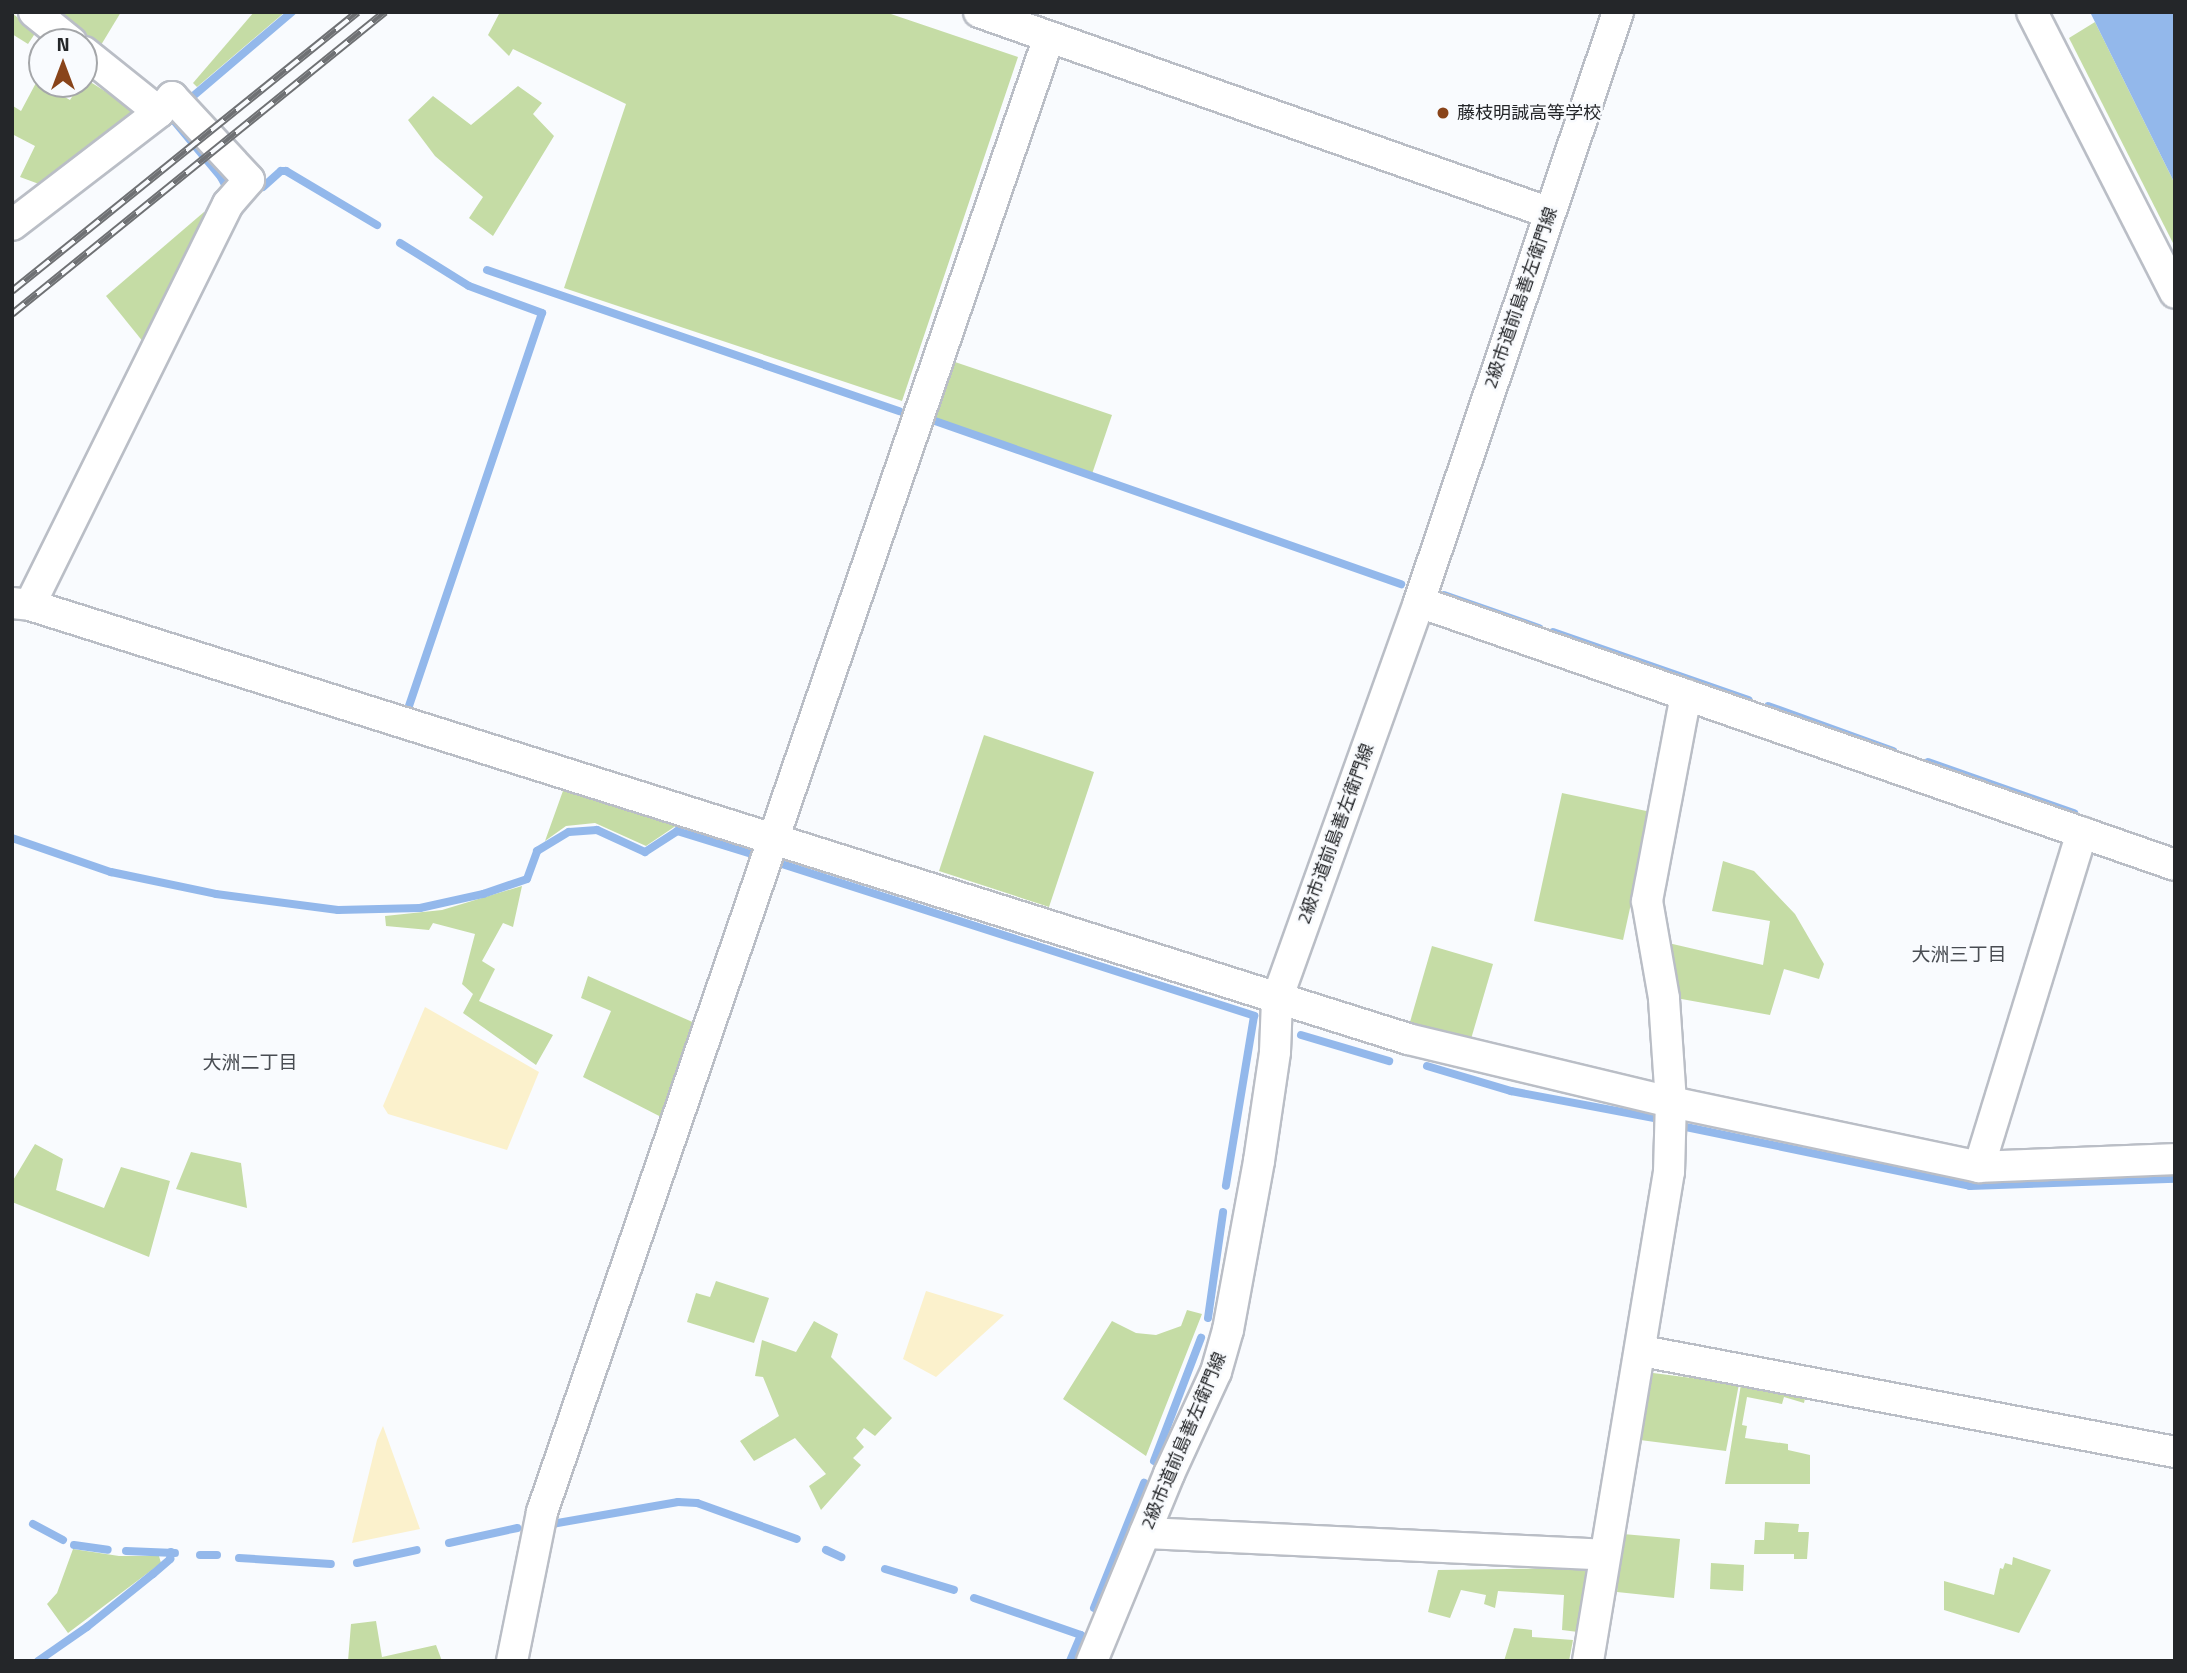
<!DOCTYPE html>
<html>
<head>
<meta charset="utf-8">
<style>
	body { margin:0 }
	#map { position:relative; width:2187px; height:1673px; overflow:hidden; background:#f9fbfe; font-family:"Titillium Web","Noto Sans JP",sans-serif }
	div>[style] { position:absolute }
	.green>* { inset:0; background:#c5dca5 }
	.sand>* { inset:0; background:#fbf1cc }
	.water>* { inset:0; background:#93b8eb }
	.stream>* { height:8px; margin:-4px; padding:0 4px; transform-origin:4px; border-radius:4px; background:#93b8eb }
	.roads { filter:drop-shadow(2px 0 #babec6) drop-shadow(-2px 0 #babec6) drop-shadow(0 2px #babec6) drop-shadow(0 -2px #babec6) }
	.street>* { height:30px; margin:-15px; padding:0 15px; transform-origin:15px; border-radius:15px; background:#fff }
	.rail>* { height:8px; margin-top:-4px; transform-origin:0; background:repeating-linear-gradient(90deg,#f9fbfe 0 16px,#6f7174 0 32px); box-sizing:border-box; border-block:2px solid #6f7174 }
	.dots>* { width:19px; height:19px; translate:-50% -50%; box-sizing:border-box; border:4px solid #f9fbfe; border-radius:50% }
	span { translate:-50% -50%; white-space:nowrap; text-align:center; line-height:1.15; -webkit-text-stroke:5px #f9fbfe; paint-order:stroke }
	.poi-label { font-size:18px; color:#242629 }
	.left { translate:0 -50%; text-align:left }
	.street-label { font-size:18px; color:#242629 }
	.neighbourhood-label { font-size:19px; color:#484c52 }
	.frame { position:absolute; inset:0; border:14px solid #242629; pointer-events:none }
	.north { position:absolute; left:28px; top:28px; width:70px; height:70px; box-sizing:border-box; background:#f9fbfe; border:2px solid #a4a6a9; border-radius:50%; rotate:0deg; font-size:19px; font-weight:700; line-height:28px; text-align:center; color:#242629 }
	.north::after { content:''; display:block; margin:auto; width:24px; height:32px; background:#89441a; clip-path:polygon(50% 0,100% 100%,50% 72%,0 100%) }
</style>
</head>
<body>
<div id="map">
	<div class="green">
		<div style="clip-path:polygon(53px 12px,121px 12px,98px 50px)"></div>
		<div style="clip-path:polygon(254px 12px,285px 12px,197px 87px,193px 83px)"></div>
		<div style="clip-path:polygon(500px 12px,885px 12px,1018px 57px,902px 401px,564px 288px,626px 104px,513px 49px,509px 56px,488px 35px)"></div>
		<div style="clip-path:polygon(12px 13px,36px 32px,28px 44px,12px 34px)"></div>
		<div style="clip-path:polygon(2095px 22px,2175px 184px,2175px 247px,2069px 38px)"></div>
		<div style="clip-path:polygon(84px 78px,135px 110px,47px 187px,20px 177px,35px 146px,12px 134px,13px 106px,21px 111px,37px 81px,70px 100px,80px 84px,84px 84px)"></div>
		<div style="clip-path:polygon(518px 86px,542px 103px,533px 114px,554px 136px,493px 236px,469px 218px,483px 197px,435px 156px,408px 120px,433px 96px,471px 125px)"></div>
		<div style="clip-path:polygon(204px 212px,212px 220px,144px 343px,106px 296px)"></div>
		<div style="clip-path:polygon(952px 361px,1112px 415px,1092px 474px,933px 418px)"></div>
		<div style="clip-path:polygon(984px 735px,1094px 772px,1049px 907px,939px 871px)"></div>
		<div style="clip-path:polygon(564px 788px,680px 823px,646px 846px,595px 823px,566px 826px,545px 841px)"></div>
		<div style="clip-path:polygon(1562px 793px,1651px 812px,1623px 940px,1534px 921px)"></div>
		<div style="clip-path:polygon(1723px 861px,1754px 871px,1795px 914px,1824px 964px,1819px 979px,1784px 969px,1770px 1015px,1676px 998px,1664px 942px,1763px 965px,1770px 921px,1712px 911px)"></div>
		<div style="clip-path:polygon(522px 886px,513px 927px,503px 923px,482px 961px,495px 969px,479px 1001px,553px 1035px,536px 1065px,463px 1013px,473px 994px,462px 984px,475px 934px,433px 923px,429px 930px,386px 926px,385px 916px,442px 910px)"></div>
		<div style="clip-path:polygon(1432px 946px,1493px 964px,1471px 1039px,1410px 1022px)"></div>
		<div style="clip-path:polygon(588px 976px,697px 1024px,665px 1119px,583px 1077px,611px 1011px,581px 998px)"></div>
		<div style="clip-path:polygon(35px 1144px,63px 1159px,56px 1190px,104px 1208px,121px 1167px,170px 1181px,149px 1257px,12px 1202px,12px 1182px)"></div>
		<div style="clip-path:polygon(191px 1152px,241px 1163px,247px 1208px,176px 1189px)"></div>
		<div style="clip-path:polygon(716px 1281px,769px 1298px,754px 1343px,687px 1322px,696px 1293px,710px 1297px)"></div>
		<div style="clip-path:polygon(1187px 1310px,1202px 1314px,1146px 1456px,1063px 1399px,1112px 1321px,1136px 1333px,1156px 1335px,1181px 1326px)"></div>
		<div style="clip-path:polygon(814px 1321px,838px 1334px,831px 1357px,892px 1418px,875px 1436px,864px 1428px,856px 1438px,864px 1447px,853px 1458px,861px 1465px,821px 1510px,809px 1486px,826px 1474px,795px 1438px,754px 1461px,740px 1441px,779px 1416px,763px 1377px,755px 1376px,762px 1340px,796px 1352px)"></div>
		<div style="clip-path:polygon(1653px 1373px,1739px 1384px,1726px 1451px,1640px 1440px)"></div>
		<div style="clip-path:polygon(1741px 1384px,1806px 1394px,1804px 1403px,1784px 1397px,1782px 1404px,1747px 1397px,1742px 1425px,1747px 1426px,1745px 1438px,1788px 1444px,1788px 1450px,1810px 1455px,1810px 1484px,1725px 1484px)"></div>
		<div style="clip-path:polygon(1765px 1522px,1799px 1524px,1798px 1532px,1809px 1532px,1807px 1559px,1794px 1559px,1794px 1554px,1754px 1554px,1755px 1540px,1764px 1540px)"></div>
		<div style="clip-path:polygon(1623px 1534px,1680px 1539px,1674px 1598px,1617px 1592px)"></div>
		<div style="clip-path:polygon(73px 1549px,119px 1556px,159px 1556px,161px 1563px,68px 1633px,47px 1604px,57px 1593px)"></div>
		<div style="clip-path:polygon(2013px 1557px,2051px 1570px,2019px 1633px,1944px 1610px,1944px 1581px,1994px 1595px,2000px 1568px,2003px 1569px,2005px 1563px,2012px 1565px)"></div>
		<div style="clip-path:polygon(1711px 1563px,1744px 1565px,1743px 1591px,1710px 1589px)"></div>
		<div style="clip-path:polygon(1586px 1568px,1578px 1632px,1562px 1630px,1564px 1595px,1498px 1591px,1495px 1608px,1484px 1604px,1486px 1595px,1461px 1590px,1450px 1618px,1428px 1612px,1438px 1570px)"></div>
		<div style="clip-path:polygon(376px 1621px,382px 1657px,436px 1645px,442px 1661px,348px 1661px,351px 1624px)"></div>
		<div style="clip-path:polygon(1514px 1628px,1532px 1630px,1532px 1637px,1573px 1640px,1569px 1661px,1504px 1661px)"></div>
	</div>
	<div class="sand">
		<div style="clip-path:polygon(425px 1007px,539px 1072px,507px 1150px,388px 1114px,383px 1106px)"></div>
		<div style="clip-path:polygon(926px 1291px,1004px 1315px,936px 1377px,903px 1359px)"></div>
		<div style="clip-path:polygon(383px 1426px,420px 1529px,352px 1543px,377px 1440px)"></div>
	</div>
	<div class="water">
		<div style="clip-path:polygon(2090px 12px,2175px 12px,2175px 184px,2095px 22px)"></div>
	</div>
	<div class="stream">
		<div style="left:185px;top:103px;width:140px;rotate:-40.4deg"></div>
		<div style="left:165px;top:120px;width:6px;rotate:-39deg"></div>
		<div style="left:170px;top:116px;width:80px;rotate:50.1deg"></div>
		<div style="left:221px;top:177px;width:17px;rotate:62deg"></div>
		<div style="left:263px;top:187px;width:24px;rotate:-42deg"></div>
		<div style="left:281px;top:171px;width:5px"></div>
		<div style="left:286px;top:171px;width:106px;rotate:30.7deg"></div>
		<div style="left:400px;top:243px;width:81px;rotate:31.9deg"></div>
		<div style="left:469px;top:286px;width:78px;rotate:20.3deg"></div>
		<div style="left:542px;top:313px;width:419px;rotate:108.7deg"></div>
		<div style="left:408px;top:710px;width:8px;rotate:23deg"></div>
		<div style="left:487px;top:270px;width:436px;rotate:18.9deg"></div>
		<div style="left:935px;top:421px;width:494px;rotate:19.3deg"></div>
		<div style="left:1444px;top:595px;width:101px;rotate:19.2deg"></div>
		<div style="left:1553px;top:632px;width:207px;rotate:19.2deg"></div>
		<div style="left:1768px;top:706px;width:133px;rotate:19.8deg"></div>
		<div style="left:1928px;top:762px;width:155px;rotate:19.3deg"></div>
		<div style="left:12px;top:838px;width:105px;rotate:19deg"></div>
		<div style="left:111px;top:872px;width:107px;rotate:11.8deg"></div>
		<div style="left:216px;top:894px;width:123px;rotate:7.5deg"></div>
		<div style="left:338px;top:910px;width:82px;rotate:-1.4deg"></div>
		<div style="left:420px;top:908px;width:65px;rotate:-12.5deg"></div>
		<div style="left:483px;top:894px;width:46px;rotate:-18.8deg"></div>
		<div style="left:527px;top:879px;width:30px;rotate:-70deg"></div>
		<div style="left:537px;top:851px;width:37px;rotate:-31deg"></div>
		<div style="left:569px;top:832px;width:28px;rotate:-4deg"></div>
		<div style="left:597px;top:830px;width:53px;rotate:24.6deg"></div>
		<div style="left:645px;top:852px;width:38px;rotate:-33deg"></div>
		<div style="left:677px;top:831px;width:78px;rotate:17deg"></div>
		<div style="left:785px;top:865px;width:493px;rotate:17.8deg"></div>
		<div style="left:1254px;top:1016px;width:172px;rotate:99.4deg"></div>
		<div style="left:1301px;top:1035px;width:92px;rotate:16.5deg"></div>
		<div style="left:1427px;top:1066px;width:88px;rotate:16.6deg"></div>
		<div style="left:1511px;top:1091px;width:151px;rotate:10.7deg"></div>
		<div style="left:1681px;top:1126px;width:295px;rotate:11.7deg"></div>
		<div style="left:1970px;top:1186px;width:205px;rotate:-2deg"></div>
		<div style="left:1208px;top:1318px;width:107px;rotate:-81.9deg"></div>
		<div style="left:1154px;top:1461px;width:132px;rotate:-69.1deg"></div>
		<div style="left:33px;top:1524px;width:34px;rotate:28deg"></div>
		<div style="left:552px;top:1524px;width:128px;rotate:-9.9deg"></div>
		<div style="left:678px;top:1502px;width:19px;rotate:3deg"></div>
		<div style="left:697px;top:1503px;width:106px;rotate:19.8deg"></div>
		<div style="left:449px;top:1543px;width:70px;rotate:-12.4deg"></div>
		<div style="left:74px;top:1545px;width:34px;rotate:8deg"></div>
		<div style="left:826px;top:1550px;width:17px;rotate:25deg"></div>
		<div style="left:126px;top:1551px;width:49px;rotate:2.3deg"></div>
		<div style="left:200px;top:1555px;width:17px"></div>
		<div style="left:239px;top:1558px;width:92px;rotate:3.7deg"></div>
		<div style="left:357px;top:1563px;width:61px;rotate:-12.2deg"></div>
		<div style="left:885px;top:1569px;width:72px;rotate:16.9deg"></div>
		<div style="left:974px;top:1598px;width:113px;rotate:19.1deg"></div>
		<div style="left:1081px;top:1635px;width:28px;rotate:113deg"></div>
		<div style="left:1094px;top:1608px;width:135px;rotate:-68.2deg"></div>
		<div style="left:38px;top:1661px;width:60px;rotate:-34.8deg"></div>
		<div style="left:87px;top:1627px;width:85px;rotate:-38.8deg"></div>
		<div style="left:153px;top:1574px;width:23px;rotate:-41deg"></div>
		<div style="left:170px;top:1559px;width:7px;rotate:-82deg"></div>
	</div>
	<div class="roads">
		<div class="street">
			<div style="left:34px;top:12px;width:48px;rotate:39deg"></div>
			<div style="left:979px;top:12px;width:605px;rotate:19.39deg"></div>
			<div style="left:2032px;top:12px;width:315px;rotate:63deg"></div>
			<div style="left:84px;top:52px;width:96px;rotate:38.7deg"></div>
			<div style="left:12px;top:225px;width:185px;rotate:-37.5deg"></div>
			<div style="left:159px;top:112px;width:20px;rotate:-49deg"></div>
			<div style="left:172px;top:97px;width:113px;rotate:47.1deg"></div>
			<div style="left:249px;top:180px;width:32px;rotate:131deg"></div>
			<div style="left:228px;top:204px;width:447px;rotate:116.3deg"></div>
			<div style="left:1419px;top:602px;width:800px;rotate:19.18deg"></div>
			<div style="left:12px;top:603px;width:18px;rotate:6deg"></div>
			<div style="left:30px;top:605px;width:1445px;rotate:17.48deg"></div>
			<div style="left:1408px;top:1039px;width:270px;rotate:13.5deg"></div>
			<div style="left:1671px;top:1102px;width:315px;rotate:11.9deg"></div>
			<div style="left:1979px;top:1167px;width:196px;rotate:-2.3deg"></div>
			<div style="left:1979px;top:1167px;width:350px;rotate:-72.9deg"></div>
			<div style="left:1642px;top:1351px;width:542px;rotate:10.73deg"></div>
			<div style="left:1145px;top:1533px;width:460px;rotate:2.7deg"></div>
			<div style="left:512px;top:1661px;width:152px;rotate:-78.6deg"></div>
			<div style="left:542px;top:1512px;width:1560px;rotate:-71.03deg"></div>
			<div style="left:1092px;top:1661px;width:202px;rotate:-67.6deg"></div>
			<div style="left:1169px;top:1474px;width:112px;rotate:-65.3deg"></div>
			<div style="left:1216px;top:1372px;width:44px;rotate:-74.1deg"></div>
			<div style="left:1228px;top:1330px;width:172px;rotate:-79.6deg"></div>
			<div style="left:1259px;top:1161px;width:110px;rotate:-81.6deg"></div>
			<div style="left:1275px;top:1052px;width:53px;rotate:-87.8deg"></div>
			<div style="left:1277px;top:999px;width:422px;rotate:-70.3deg"></div>
			<div style="left:1419px;top:602px;width:623px;rotate:-71.36deg"></div>
			<div style="left:1588px;top:1661px;width:496px;rotate:-80.6deg"></div>
			<div style="left:1669px;top:1172px;width:70px;rotate:-88.4deg"></div>
			<div style="left:1671px;top:1102px;width:104px;rotate:-93.9deg"></div>
			<div style="left:1664px;top:998px;width:98px;rotate:-99.9deg"></div>
			<div style="left:1647px;top:901px;width:210px;rotate:-79.3deg"></div>
		</div>
	</div>
	<div class="rail">
		<div style="left:12px;top:291px;width:444px;rotate:-38.9deg"></div>
		<div style="left:12px;top:314px;width:480px;rotate:-39deg"></div>
	</div>
	<div class="dots">
		<div style="left:1443px;top:113px;background:#89441a"></div>
	</div>
	<div class="poi-label">
		<span class="left" style="left:1457px;top:113px">藤枝明誠高等学校</span>
	</div>
	<div class="street-label">
		<span style="left:1521px;top:298px;rotate:-71deg">2級市道前島善左衛門線</span>
		<span style="left:1336px;top:834px;rotate:-70deg">2級市道前島善左衛門線</span>
		<span style="left:1184px;top:1441px;rotate:-67deg">2級市道前島善左衛門線</span>
	</div>
	<div class="neighbourhood-label">
		<span style="left:1959px;top:954px">大洲三丁目</span>
		<span style="left:250px;top:1062px">大洲二丁目</span>
	</div>
	<div class="frame"></div>
	<div class="north">N</div>
</div>
</body>
</html>
